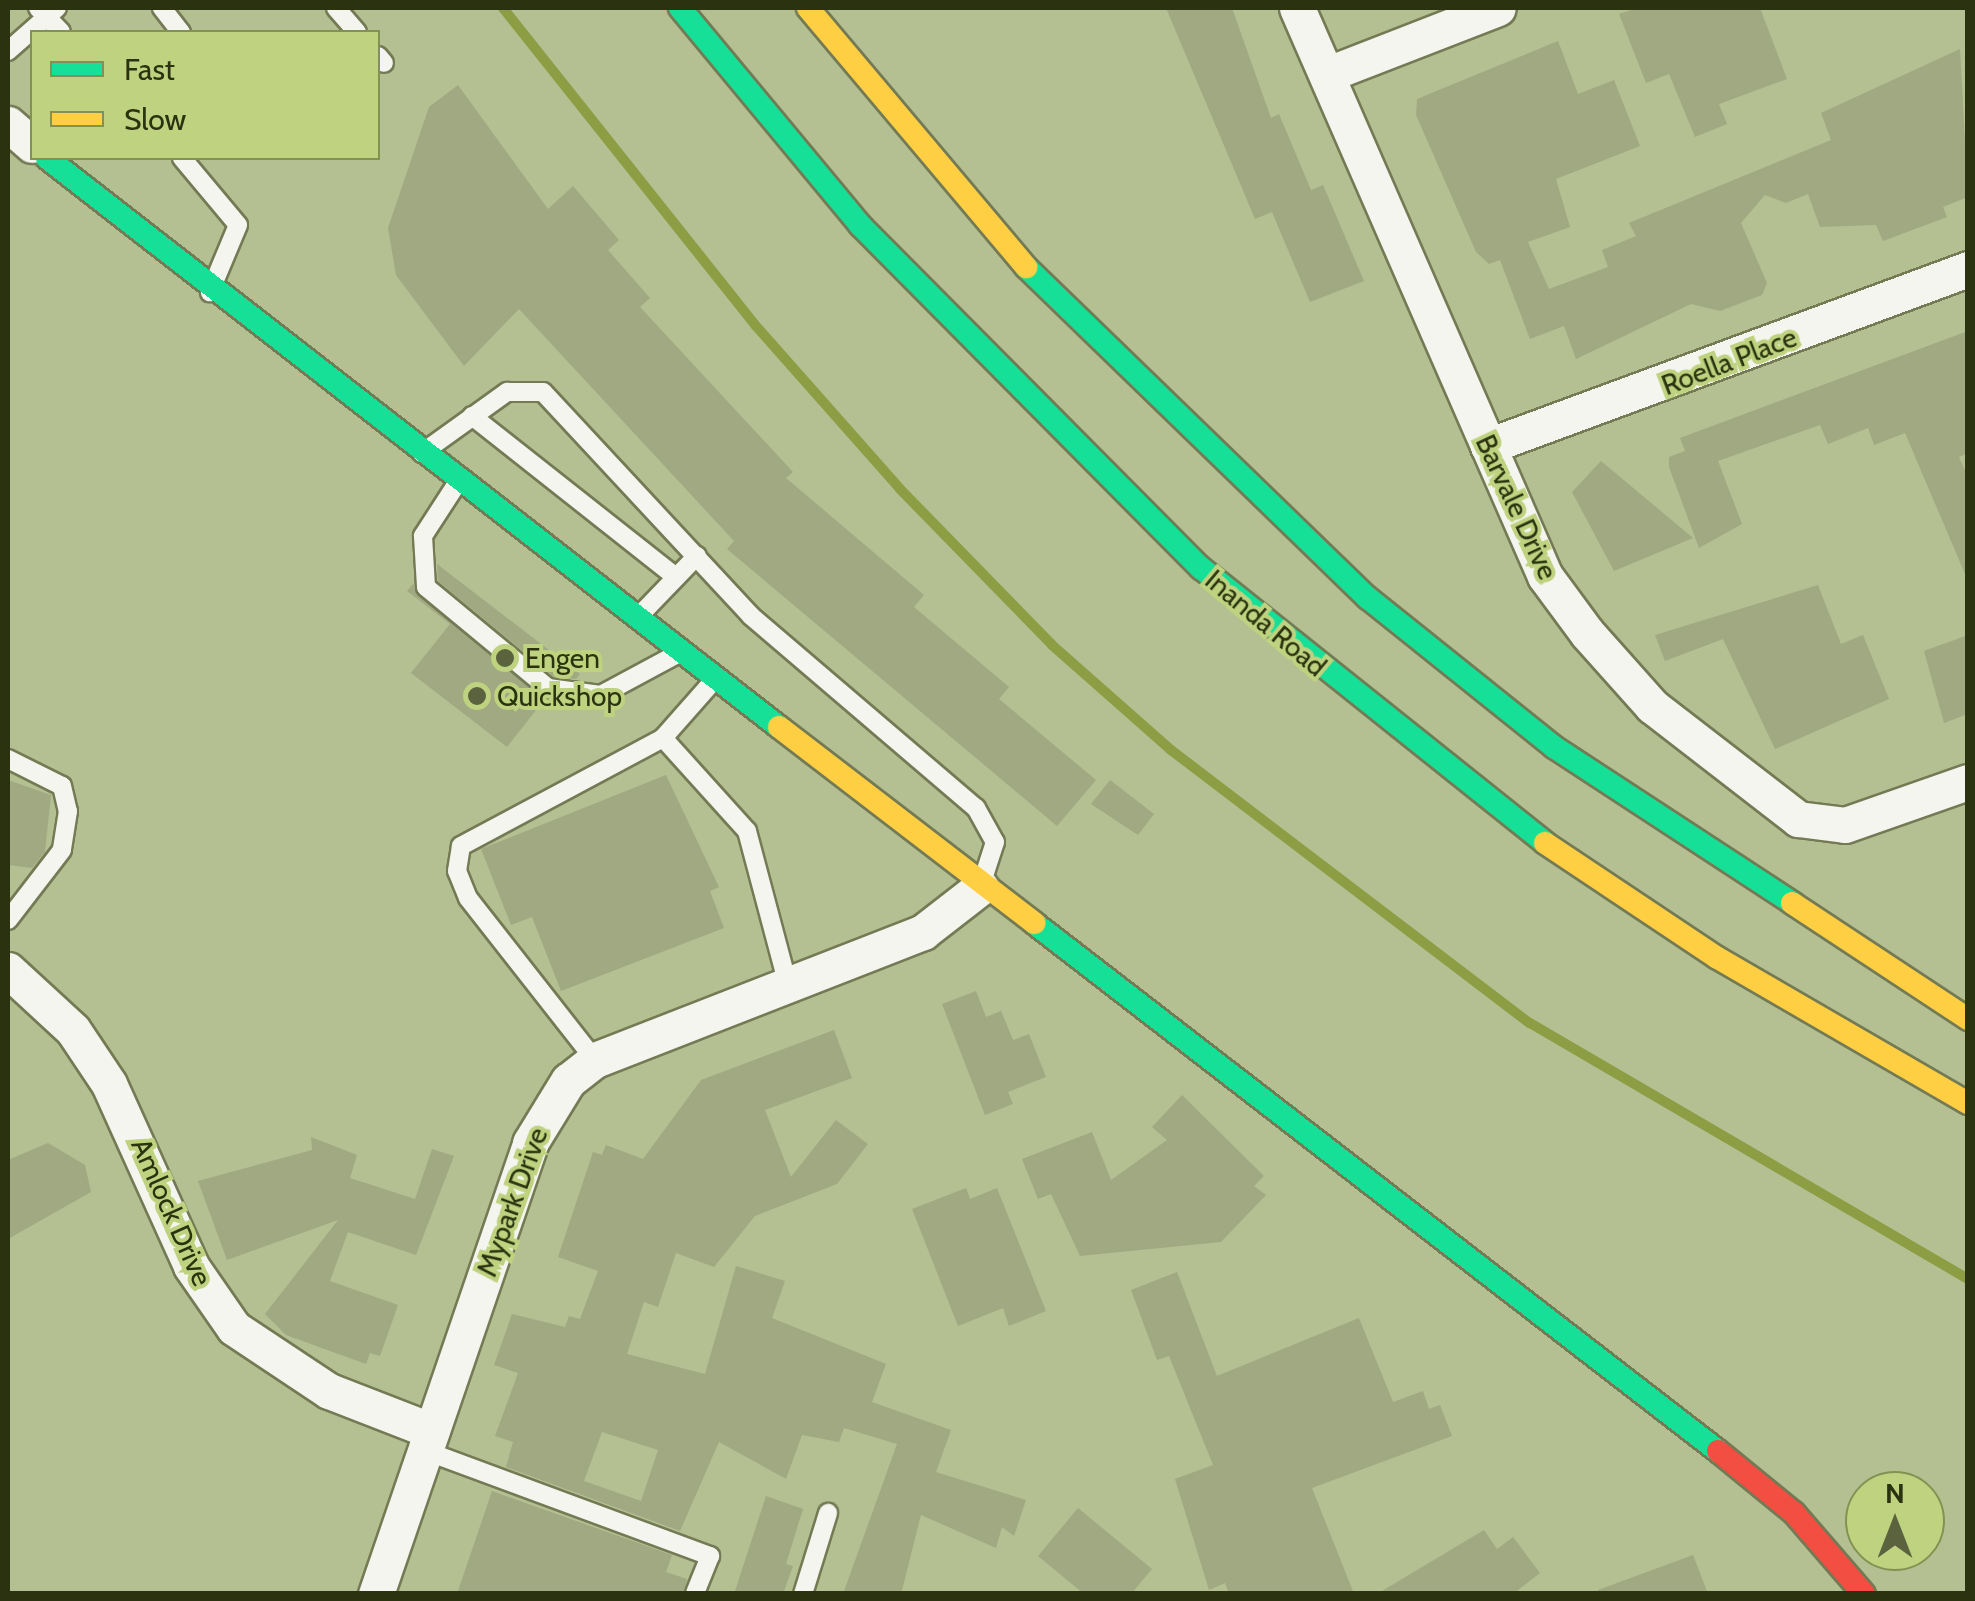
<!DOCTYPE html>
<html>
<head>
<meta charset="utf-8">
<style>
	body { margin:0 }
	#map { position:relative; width:1975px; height:1601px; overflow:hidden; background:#b4bf92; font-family:Cabin,sans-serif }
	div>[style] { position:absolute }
	.stream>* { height:10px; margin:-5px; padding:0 5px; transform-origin:5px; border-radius:5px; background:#8c9d43 }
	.building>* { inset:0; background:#a0a981 }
	.roads { filter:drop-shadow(2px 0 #737a54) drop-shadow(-2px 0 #737a54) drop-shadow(0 2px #737a54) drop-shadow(0 -2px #737a54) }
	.lane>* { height:18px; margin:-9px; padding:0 9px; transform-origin:9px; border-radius:9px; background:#f4f5ef }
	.street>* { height:35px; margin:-17.5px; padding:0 17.5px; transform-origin:17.5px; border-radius:17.5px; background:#f4f5ef }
	.fast>* { height:22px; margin:-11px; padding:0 11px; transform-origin:11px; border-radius:11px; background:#16e098 }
	.slow>* { height:22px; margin:-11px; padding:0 11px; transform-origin:11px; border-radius:11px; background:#ffcf43 }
	.jam>* { height:22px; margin:-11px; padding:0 11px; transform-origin:11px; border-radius:11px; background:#f24e42 }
	.dots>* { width:28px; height:28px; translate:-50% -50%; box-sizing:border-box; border:5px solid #bed27f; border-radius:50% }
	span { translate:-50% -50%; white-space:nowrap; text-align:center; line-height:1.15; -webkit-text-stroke:8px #bed27f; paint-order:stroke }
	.street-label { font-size:28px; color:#2a320f }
	.poi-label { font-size:28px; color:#2a320f }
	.left { translate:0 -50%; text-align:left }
	.frame { position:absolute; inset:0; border:10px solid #2a320f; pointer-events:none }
	.legend { position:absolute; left:30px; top:30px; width:350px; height:130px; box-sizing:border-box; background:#bed27f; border:2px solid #839252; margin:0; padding:12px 18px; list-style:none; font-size:30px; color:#2a320f }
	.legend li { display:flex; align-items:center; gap:20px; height:50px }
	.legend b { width:50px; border:2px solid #839252 }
	.north { position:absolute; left:1845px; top:1471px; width:100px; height:100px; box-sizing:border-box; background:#bed27f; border:2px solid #839252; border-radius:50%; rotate:0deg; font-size:28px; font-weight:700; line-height:40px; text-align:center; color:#2a320f }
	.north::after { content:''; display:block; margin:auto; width:35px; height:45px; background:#5a633d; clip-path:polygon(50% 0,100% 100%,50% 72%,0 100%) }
</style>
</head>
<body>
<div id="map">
	<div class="stream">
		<div style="left:503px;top:8px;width:406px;rotate:51.5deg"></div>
		<div style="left:756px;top:326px;width:217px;rotate:48.5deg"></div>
		<div style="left:900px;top:489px;width:218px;rotate:45.7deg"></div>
		<div style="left:1052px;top:645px;width:159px;rotate:41.4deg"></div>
		<div style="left:1171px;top:750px;width:451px;rotate:37.3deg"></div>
		<div style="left:1530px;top:1023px;width:507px;rotate:30.31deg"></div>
	</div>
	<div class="building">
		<div style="clip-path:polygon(1166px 8px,1232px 8px,1271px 118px,1279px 114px,1311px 190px,1323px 185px,1364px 281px,1310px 302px,1272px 212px,1255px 219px)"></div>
		<div style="clip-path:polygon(1638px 8px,1760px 8px,1787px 79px,1719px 104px,1727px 124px,1695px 137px,1669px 74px,1646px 83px,1619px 14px)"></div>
		<div style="clip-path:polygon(1558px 41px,1578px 94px,1614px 80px,1640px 146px,1556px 179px,1570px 227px,1528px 242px,1549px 289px,1608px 267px,1602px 250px,1636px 236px,1629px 223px,1831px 140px,1821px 113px,1960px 49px,1968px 197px,1943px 207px,1947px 217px,1883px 241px,1876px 225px,1820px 227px,1808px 194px,1786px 203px,1765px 195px,1741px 223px,1767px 283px,1762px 295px,1720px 311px,1691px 304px,1576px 359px,1564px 326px,1530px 339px,1500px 260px,1489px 264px,1476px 252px,1416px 115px,1417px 99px)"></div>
		<div style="clip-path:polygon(458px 85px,548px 209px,573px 186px,619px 240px,608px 250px,650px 298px,640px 307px,793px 472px,786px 478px,924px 595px,914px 607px,1009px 687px,999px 699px,1096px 780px,1057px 826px,727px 549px,734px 541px,519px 309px,464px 366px,396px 275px,388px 228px,429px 107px)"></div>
		<div style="clip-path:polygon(1968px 331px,1968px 453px,1959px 457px,1968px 477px,1968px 581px,1905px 433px,1874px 445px,1868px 428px,1828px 444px,1820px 425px,1718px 461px,1742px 524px,1699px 548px,1669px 467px,1669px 457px,1685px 451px,1680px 438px)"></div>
		<div style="clip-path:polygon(1601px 461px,1693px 538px,1614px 571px,1572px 492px)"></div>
		<div style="clip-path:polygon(437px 564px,580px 674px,576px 679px,553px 676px,438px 581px)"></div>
		<div style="clip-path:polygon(413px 584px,544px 700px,507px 747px,411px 673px,450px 624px,407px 591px)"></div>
		<div style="clip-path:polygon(1818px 585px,1841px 644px,1863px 635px,1889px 699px,1775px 749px,1723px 639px,1665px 661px,1655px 635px)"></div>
		<div style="clip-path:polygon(1968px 635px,1968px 714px,1944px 723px,1924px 651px)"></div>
		<div style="clip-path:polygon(666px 775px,719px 887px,710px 891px,724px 928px,561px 991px,532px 917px,511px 925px,481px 849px)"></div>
		<div style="clip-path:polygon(8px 780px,51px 795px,45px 852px,32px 868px,8px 865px)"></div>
		<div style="clip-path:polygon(1110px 780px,1154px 814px,1138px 835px,1091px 804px)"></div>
		<div style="clip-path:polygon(976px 991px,986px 1017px,1001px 1011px,1013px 1040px,1029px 1034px,1046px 1077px,1008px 1092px,1013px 1104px,985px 1115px,942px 1004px)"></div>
		<div style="clip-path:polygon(evenodd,834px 1030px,852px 1078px,765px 1110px,791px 1177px,836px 1120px,868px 1144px,837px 1184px,755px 1216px,714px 1267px,676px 1253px,658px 1307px,644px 1302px,627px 1354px,705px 1374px,736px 1266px,785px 1281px,772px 1318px,886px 1364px,872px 1402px,951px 1430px,936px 1472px,1026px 1500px,1014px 1536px,1002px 1527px,996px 1548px,921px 1515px,901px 1594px,843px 1594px,897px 1444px,844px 1428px,839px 1442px,802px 1435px,786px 1479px,719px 1442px,680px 1531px,506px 1467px,513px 1442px,495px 1436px,518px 1373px,494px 1365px,512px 1314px,565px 1327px,569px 1316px,580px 1319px,598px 1271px,558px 1257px,593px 1152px,602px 1155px,606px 1145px,643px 1159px,701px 1080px,834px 1030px,602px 1432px,658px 1450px,641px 1501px,584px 1481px,602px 1432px)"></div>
		<div style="clip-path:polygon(1182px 1095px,1264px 1176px,1254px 1186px,1266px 1195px,1221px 1242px,1080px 1256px,1051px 1194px,1038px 1199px,1022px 1159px,1092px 1132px,1111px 1180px,1167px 1140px,1152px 1127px)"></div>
		<div style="clip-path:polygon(311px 1137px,357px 1155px,350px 1178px,415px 1199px,432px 1149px,454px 1156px,416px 1255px,348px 1232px,330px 1281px,398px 1305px,380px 1356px,370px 1353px,366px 1364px,286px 1335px,265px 1314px,338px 1220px,227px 1260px,198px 1181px,312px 1150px)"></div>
		<div style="clip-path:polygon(48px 1143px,85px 1165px,91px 1192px,8px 1239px,8px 1160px)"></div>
		<div style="clip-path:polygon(966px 1188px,970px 1199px,997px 1188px,1046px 1311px,1009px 1326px,1003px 1308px,958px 1326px,912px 1209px)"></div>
		<div style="clip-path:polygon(1177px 1272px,1217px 1376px,1359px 1318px,1393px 1402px,1423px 1391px,1429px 1409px,1440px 1405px,1452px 1436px,1312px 1488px,1354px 1594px,1229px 1594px,1225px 1583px,1209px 1590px,1175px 1479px,1213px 1465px,1169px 1356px,1157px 1360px,1131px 1290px)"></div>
		<div style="clip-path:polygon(492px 1491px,672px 1555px,666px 1572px,687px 1579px,683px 1594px,457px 1594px)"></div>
		<div style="clip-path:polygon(766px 1496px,803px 1509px,786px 1564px,793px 1566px,783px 1594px,734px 1594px)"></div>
		<div style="clip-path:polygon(1078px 1508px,1152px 1569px,1131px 1594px,1084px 1594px,1038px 1556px)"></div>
		<div style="clip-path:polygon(1484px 1530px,1497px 1549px,1513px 1537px,1540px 1573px,1513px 1594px,1377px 1594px)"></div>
		<div style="clip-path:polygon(1693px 1555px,1708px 1594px,1598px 1594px,1598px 1590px)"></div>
	</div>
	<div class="roads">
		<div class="lane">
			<div style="left:38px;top:8px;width:33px;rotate:46deg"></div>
			<div style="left:162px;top:8px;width:31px;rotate:52deg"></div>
			<div style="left:336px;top:8px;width:32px;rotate:49deg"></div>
			<div style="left:8px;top:51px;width:65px;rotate:-41.3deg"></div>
			<div style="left:378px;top:56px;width:9px;rotate:49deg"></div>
			<div style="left:182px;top:158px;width:87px;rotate:50.1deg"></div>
			<div style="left:238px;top:225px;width:73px;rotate:112.7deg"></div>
			<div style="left:472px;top:416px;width:260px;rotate:38.3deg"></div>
			<div style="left:422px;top:453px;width:105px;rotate:-35.7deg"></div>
			<div style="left:507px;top:392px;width:36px"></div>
			<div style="left:543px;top:392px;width:306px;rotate:47.1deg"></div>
			<div style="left:751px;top:616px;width:296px;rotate:40.5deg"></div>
			<div style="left:976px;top:808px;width:39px;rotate:61deg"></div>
			<div style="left:995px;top:842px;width:42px;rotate:108deg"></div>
			<div style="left:456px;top:485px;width:61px;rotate:122.9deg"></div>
			<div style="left:423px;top:536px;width:51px;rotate:86.6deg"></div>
			<div style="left:426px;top:587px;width:158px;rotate:39.6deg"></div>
			<div style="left:548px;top:688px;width:53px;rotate:7.5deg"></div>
			<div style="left:601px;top:695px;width:86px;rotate:-28.3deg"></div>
			<div style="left:638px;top:617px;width:85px;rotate:-46deg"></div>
			<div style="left:663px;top:738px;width:125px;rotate:47.9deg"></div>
			<div style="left:747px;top:831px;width:159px;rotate:75.1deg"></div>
			<div style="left:8px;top:759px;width:60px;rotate:26.6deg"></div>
			<div style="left:62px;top:786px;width:26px;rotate:77deg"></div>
			<div style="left:68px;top:811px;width:39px;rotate:99deg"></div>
			<div style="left:62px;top:850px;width:88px;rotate:127.6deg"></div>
			<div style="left:595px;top:1060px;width:206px;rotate:-128.1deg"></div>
			<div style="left:468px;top:898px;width:29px;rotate:-112deg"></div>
			<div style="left:457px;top:871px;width:25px;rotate:-81deg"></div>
			<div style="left:461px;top:846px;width:229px;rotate:-28.1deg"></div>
			<div style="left:663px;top:738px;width:79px;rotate:-48.6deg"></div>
			<div style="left:426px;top:1451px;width:303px;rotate:20.3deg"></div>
			<div style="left:710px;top:1556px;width:40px;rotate:112deg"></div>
			<div style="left:803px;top:1594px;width:85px;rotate:-72.8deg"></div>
		</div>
		<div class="street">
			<div style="left:1297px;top:8px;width:620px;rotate:66.41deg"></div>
			<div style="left:1545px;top:576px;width:71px;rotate:53.6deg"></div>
			<div style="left:1587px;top:633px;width:98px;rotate:48.3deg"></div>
			<div style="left:1652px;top:706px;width:185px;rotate:37.7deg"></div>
			<div style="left:1798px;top:819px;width:47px;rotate:7.3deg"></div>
			<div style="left:1845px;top:825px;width:130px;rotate:-19.3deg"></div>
			<div style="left:1328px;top:74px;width:182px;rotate:-21.2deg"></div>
			<div style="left:8px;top:124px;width:32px;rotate:41deg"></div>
			<div style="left:1488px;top:446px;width:512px;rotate:-20.24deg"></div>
			<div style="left:8px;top:970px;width:88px;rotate:42.7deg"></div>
			<div style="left:73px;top:1030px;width:65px;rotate:56.3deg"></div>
			<div style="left:109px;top:1084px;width:200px;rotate:65.7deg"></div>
			<div style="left:191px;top:1266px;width:75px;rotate:55.3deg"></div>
			<div style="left:234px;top:1328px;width:114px;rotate:33.6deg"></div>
			<div style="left:329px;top:1391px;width:110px;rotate:21.2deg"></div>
			<div style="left:376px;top:1594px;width:477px;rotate:-71.1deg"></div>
			<div style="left:530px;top:1143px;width:73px;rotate:-58.5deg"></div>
			<div style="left:568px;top:1081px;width:34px;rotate:-38deg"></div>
			<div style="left:595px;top:1060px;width:352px;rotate:-21.3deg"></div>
			<div style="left:923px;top:932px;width:73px;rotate:-37.8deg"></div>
		</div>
		<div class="fast">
			<div style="left:680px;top:8px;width:282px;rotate:50.3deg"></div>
			<div style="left:860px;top:225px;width:484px;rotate:45.2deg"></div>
			<div style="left:1201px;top:568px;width:440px;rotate:38.6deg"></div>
			<div style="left:47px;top:158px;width:927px;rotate:37.86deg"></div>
			<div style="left:1026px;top:267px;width:476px;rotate:44.1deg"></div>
			<div style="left:1368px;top:598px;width:238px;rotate:38.7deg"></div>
			<div style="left:1554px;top:747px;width:285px;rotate:33.2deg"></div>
			<div style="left:1034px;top:923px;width:864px;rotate:37.67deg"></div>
		</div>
		<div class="slow">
			<div style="left:808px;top:8px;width:339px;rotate:49.9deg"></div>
			<div style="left:779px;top:727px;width:322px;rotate:37.5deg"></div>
			<div style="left:1545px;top:843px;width:206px;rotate:33.7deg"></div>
			<div style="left:1716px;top:957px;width:291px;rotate:30.1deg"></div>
			<div style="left:1792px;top:903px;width:211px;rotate:33.4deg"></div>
		</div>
		<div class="jam">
			<div style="left:1718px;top:1451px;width:98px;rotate:39.2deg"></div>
			<div style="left:1794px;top:1513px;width:107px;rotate:49.2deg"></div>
		</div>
	</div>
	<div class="dots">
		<div style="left:505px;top:658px;background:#5a633d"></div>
		<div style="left:477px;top:696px;background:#5a633d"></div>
	</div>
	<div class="street-label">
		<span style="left:1729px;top:361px;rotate:-21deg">Roella Place</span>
		<span style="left:1517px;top:507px;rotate:65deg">Barvale Drive</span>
		<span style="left:1266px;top:623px;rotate:40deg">Inanda Road</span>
		<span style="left:512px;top:1202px;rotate:-70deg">Mypark Drive</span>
		<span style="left:172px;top:1212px;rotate:66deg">Amlock Drive</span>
	</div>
	<div class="poi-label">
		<span class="left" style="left:525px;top:658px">Engen</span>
		<span class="left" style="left:497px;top:696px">Quickshop</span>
	</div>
	<div class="frame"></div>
	<ul class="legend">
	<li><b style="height:12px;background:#16e098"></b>Fast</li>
	<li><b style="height:12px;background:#ffcf43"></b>Slow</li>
	</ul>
	<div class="north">N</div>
</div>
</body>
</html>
